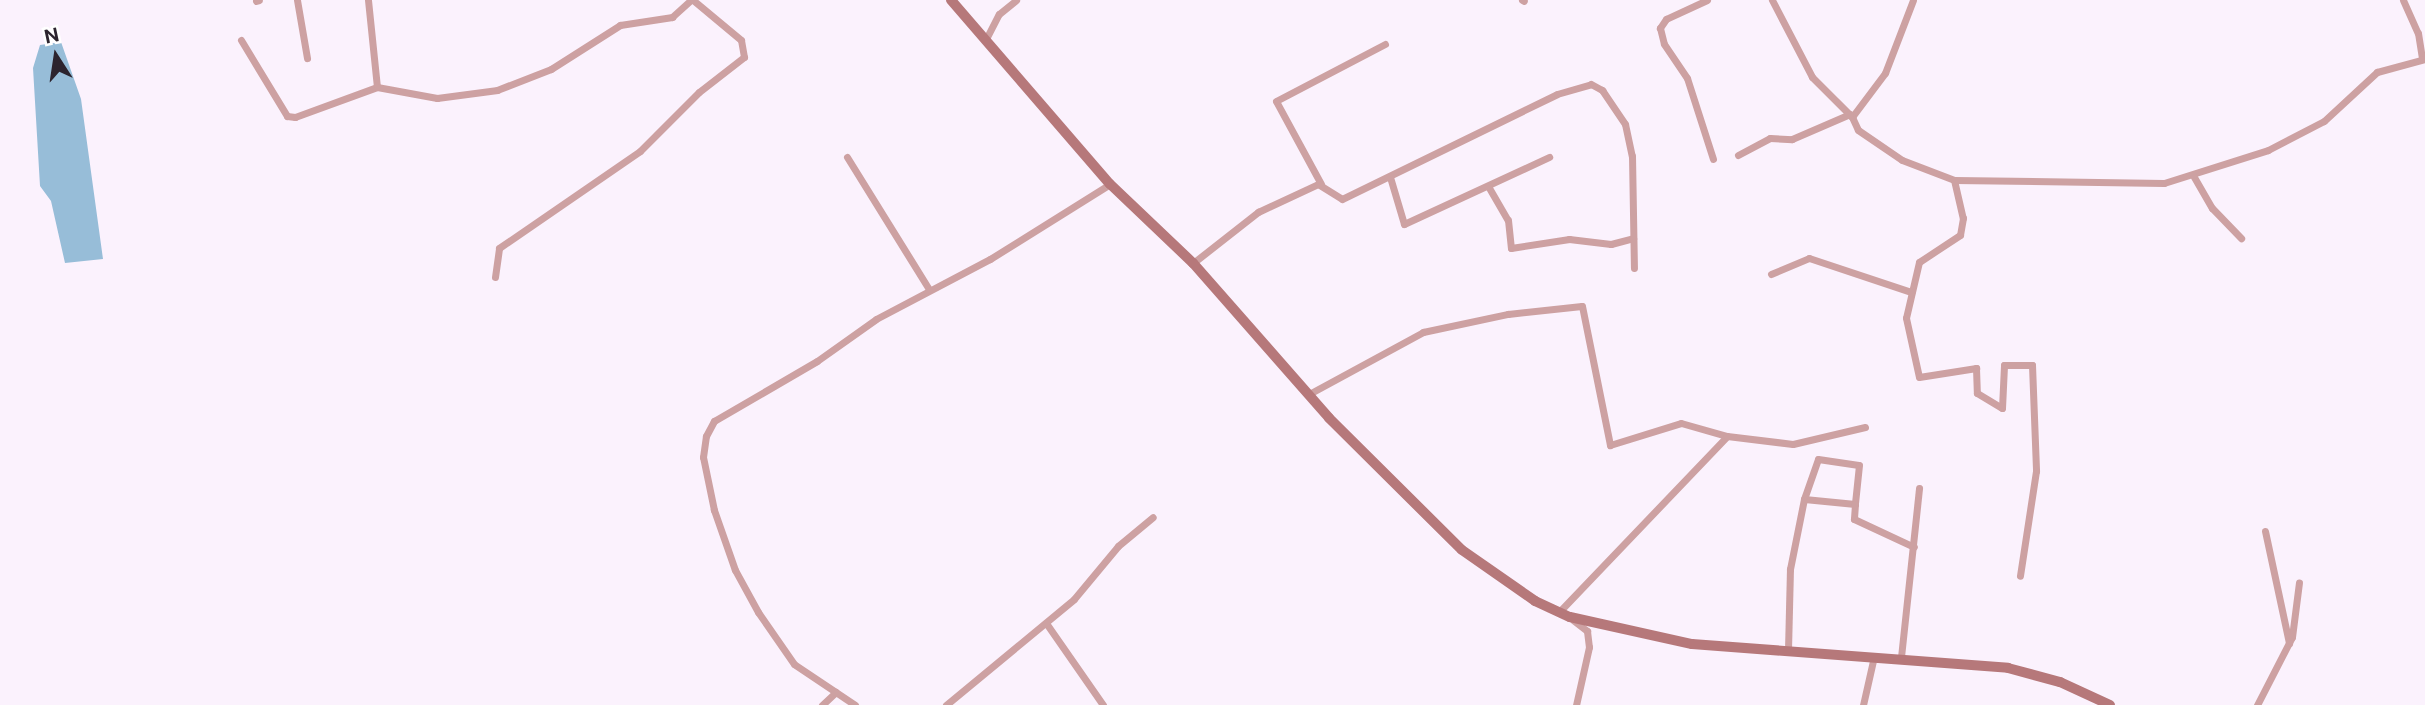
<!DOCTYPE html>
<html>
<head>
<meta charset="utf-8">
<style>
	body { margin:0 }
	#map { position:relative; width:2425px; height:705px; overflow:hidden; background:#fbf2fd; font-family:"Public Sans",sans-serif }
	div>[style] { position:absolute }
	.water>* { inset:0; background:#97bdd8 }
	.street>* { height:7px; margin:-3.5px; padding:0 3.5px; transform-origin:3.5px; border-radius:3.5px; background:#cda1a2 }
	.secondary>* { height:10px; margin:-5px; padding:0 5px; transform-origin:5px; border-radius:5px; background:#b6787a }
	span { translate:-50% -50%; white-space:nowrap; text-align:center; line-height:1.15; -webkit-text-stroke:6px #fff; paint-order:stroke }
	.north { position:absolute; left:21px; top:21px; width:70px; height:70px; -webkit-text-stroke:5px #fff; paint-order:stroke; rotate:348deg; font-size:19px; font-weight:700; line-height:28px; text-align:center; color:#2c242e }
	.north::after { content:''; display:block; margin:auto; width:24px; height:32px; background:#2c242e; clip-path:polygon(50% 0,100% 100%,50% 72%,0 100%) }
</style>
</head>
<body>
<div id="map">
	<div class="water">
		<div style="clip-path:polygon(61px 42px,81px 99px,103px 259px,65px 263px,51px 201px,40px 186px,33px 68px,40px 45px)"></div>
	</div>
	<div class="street">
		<div style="left:297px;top:0;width:59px;rotate:80.2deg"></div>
		<div style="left:368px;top:0;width:87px;rotate:84.1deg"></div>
		<div style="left:1522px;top:0;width:2px;rotate:27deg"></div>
		<div style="left:1707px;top:0;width:45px;rotate:155.1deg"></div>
		<div style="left:1666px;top:19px;width:11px;rotate:124deg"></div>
		<div style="left:1660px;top:28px;width:16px;rotate:76deg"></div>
		<div style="left:1664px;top:44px;width:41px;rotate:55.9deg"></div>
		<div style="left:1687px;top:78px;width:85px;rotate:72.2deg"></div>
		<div style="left:1772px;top:0;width:87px;rotate:62.5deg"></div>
		<div style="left:1812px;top:77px;width:57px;rotate:45deg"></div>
		<div style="left:1852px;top:117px;width:55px;rotate:-53.1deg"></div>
		<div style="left:1885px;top:73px;width:78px;rotate:-69deg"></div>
		<div style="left:2403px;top:0;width:36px;rotate:66deg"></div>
		<div style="left:2418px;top:33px;width:26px;rotate:81deg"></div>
		<div style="left:256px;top:1px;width:3px;rotate:-18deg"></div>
		<div style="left:986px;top:39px;width:28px;rotate:-63deg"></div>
		<div style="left:999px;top:14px;width:22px;rotate:-39deg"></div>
		<div style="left:241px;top:40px;width:89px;rotate:58.8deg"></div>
		<div style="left:287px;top:116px;width:8px;rotate:7deg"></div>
		<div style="left:295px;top:117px;width:87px;rotate:-20.1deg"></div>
		<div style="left:377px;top:87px;width:61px;rotate:10.4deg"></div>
		<div style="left:437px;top:98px;width:61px;rotate:-7.6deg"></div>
		<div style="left:497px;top:90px;width:58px;rotate:-21.3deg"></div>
		<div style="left:551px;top:69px;width:82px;rotate:-32.5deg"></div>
		<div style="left:620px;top:25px;width:53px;rotate:-8.7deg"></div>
		<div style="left:672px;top:17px;width:25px;rotate:-42deg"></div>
		<div style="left:1852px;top:117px;width:14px;rotate:65deg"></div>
		<div style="left:1858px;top:130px;width:53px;rotate:34.3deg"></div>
		<div style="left:1902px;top:160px;width:56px;rotate:21deg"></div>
		<div style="left:1954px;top:180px;width:210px;rotate:0.8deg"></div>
		<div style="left:2164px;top:183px;width:109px;rotate:-17.6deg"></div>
		<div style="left:2268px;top:150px;width:63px;rotate:-27.4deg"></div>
		<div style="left:2324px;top:121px;width:72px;rotate:-42.8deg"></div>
		<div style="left:2377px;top:72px;width:50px;rotate:-15.2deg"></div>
		<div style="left:1738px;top:155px;width:36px;rotate:-28deg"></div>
		<div style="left:1770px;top:138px;width:22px;rotate:3deg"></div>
		<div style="left:1792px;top:139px;width:63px;rotate:-23.3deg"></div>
		<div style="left:847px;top:157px;width:155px;rotate:58.2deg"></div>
		<div style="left:1390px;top:177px;width:49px;rotate:73.4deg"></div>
		<div style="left:1404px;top:224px;width:160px;rotate:-24.8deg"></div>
		<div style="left:2194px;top:177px;width:36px;rotate:60deg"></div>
		<div style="left:2212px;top:208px;width:42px;rotate:46deg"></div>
		<div style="left:1954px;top:180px;width:39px;rotate:77deg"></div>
		<div style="left:1963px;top:218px;width:17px;rotate:100deg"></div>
		<div style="left:1960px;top:235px;width:49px;rotate:146.6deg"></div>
		<div style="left:1919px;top:262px;width:57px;rotate:103.1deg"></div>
		<div style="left:1906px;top:318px;width:60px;rotate:77.6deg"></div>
		<div style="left:1919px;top:377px;width:58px;rotate:-9deg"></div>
		<div style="left:1976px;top:368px;width:25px;rotate:88deg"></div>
		<div style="left:1977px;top:393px;width:29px;rotate:31deg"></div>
		<div style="left:2002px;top:408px;width:43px;rotate:-87.3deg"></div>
		<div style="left:2004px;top:365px;width:28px"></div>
		<div style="left:2032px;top:365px;width:106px;rotate:87.8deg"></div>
		<div style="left:2036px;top:471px;width:106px;rotate:98.7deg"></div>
		<div style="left:1321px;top:184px;width:94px;rotate:-118.5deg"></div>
		<div style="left:1276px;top:101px;width:123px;rotate:-27.6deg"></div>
		<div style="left:1488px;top:186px;width:39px;rotate:60deg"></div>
		<div style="left:1508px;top:220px;width:28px;rotate:84deg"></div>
		<div style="left:1511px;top:248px;width:59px;rotate:-8.8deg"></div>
		<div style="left:1569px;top:239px;width:42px;rotate:6.8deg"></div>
		<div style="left:1611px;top:244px;width:23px;rotate:-15deg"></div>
		<div style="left:1193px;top:263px;width:83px;rotate:-38.1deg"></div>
		<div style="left:1258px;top:212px;width:66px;rotate:-25deg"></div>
		<div style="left:1318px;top:184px;width:28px;rotate:32deg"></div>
		<div style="left:1342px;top:199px;width:239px;rotate:-26deg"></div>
		<div style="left:1557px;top:94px;width:35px;rotate:-16deg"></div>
		<div style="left:1591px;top:84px;width:13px;rotate:29deg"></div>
		<div style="left:1602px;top:90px;width:41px;rotate:55.9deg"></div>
		<div style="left:1625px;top:124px;width:33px;rotate:78deg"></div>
		<div style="left:1632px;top:156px;width:112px;rotate:89deg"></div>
		<div style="left:1771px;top:274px;width:41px;rotate:-22.8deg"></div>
		<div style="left:1809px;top:258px;width:108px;rotate:18.4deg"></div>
		<div style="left:495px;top:277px;width:29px;rotate:-82deg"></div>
		<div style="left:499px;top:248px;width:171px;rotate:-34.5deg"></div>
		<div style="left:640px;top:151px;width:83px;rotate:-45deg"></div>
		<div style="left:699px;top:92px;width:57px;rotate:-37.9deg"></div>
		<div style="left:744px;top:57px;width:17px;rotate:-100deg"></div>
		<div style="left:741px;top:40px;width:62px;rotate:-140.2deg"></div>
		<div style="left:1309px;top:394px;width:130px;rotate:-28.5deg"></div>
		<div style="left:1423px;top:332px;width:87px;rotate:-12deg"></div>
		<div style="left:1508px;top:314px;width:74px;rotate:-6.2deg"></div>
		<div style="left:1582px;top:306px;width:142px;rotate:78.6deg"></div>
		<div style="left:1610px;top:445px;width:74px;rotate:-17.2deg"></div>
		<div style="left:1681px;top:423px;width:48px;rotate:15.8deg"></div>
		<div style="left:1855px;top:504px;width:51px;rotate:-174.4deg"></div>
		<div style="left:1804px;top:499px;width:42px;rotate:-70.7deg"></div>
		<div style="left:1818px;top:459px;width:41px;rotate:8.3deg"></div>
		<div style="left:1859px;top:465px;width:39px;rotate:96deg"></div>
		<div style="left:1855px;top:504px;width:15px;rotate:94deg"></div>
		<div style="left:1854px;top:519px;width:66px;rotate:25deg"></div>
		<div style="left:2265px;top:531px;width:115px;rotate:77.9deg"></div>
		<div style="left:1559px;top:612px;width:243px;rotate:-46.3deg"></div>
		<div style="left:1727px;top:436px;width:66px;rotate:6.9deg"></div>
		<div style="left:1793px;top:444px;width:74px;rotate:-13.3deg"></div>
		<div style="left:1573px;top:620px;width:18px;rotate:38deg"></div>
		<div style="left:1587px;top:631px;width:16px;rotate:83deg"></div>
		<div style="left:1589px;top:647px;width:59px;rotate:102.6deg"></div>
		<div style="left:1046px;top:623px;width:100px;rotate:55.2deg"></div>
		<div style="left:1788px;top:650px;width:81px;rotate:-88.6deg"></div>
		<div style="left:1790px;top:569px;width:71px;rotate:-78.7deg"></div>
		<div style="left:1901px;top:657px;width:170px;rotate:-83.9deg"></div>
		<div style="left:822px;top:705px;width:19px;rotate:-43deg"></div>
		<div style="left:855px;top:705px;width:73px;rotate:-146.1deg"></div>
		<div style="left:794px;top:664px;width:63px;rotate:-124.7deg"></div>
		<div style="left:758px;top:612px;width:48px;rotate:-118.7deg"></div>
		<div style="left:735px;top:570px;width:64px;rotate:-109.3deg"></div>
		<div style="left:714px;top:510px;width:54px;rotate:-101.7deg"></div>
		<div style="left:703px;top:457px;width:21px;rotate:-82deg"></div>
		<div style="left:706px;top:436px;width:17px;rotate:-62deg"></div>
		<div style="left:714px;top:421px;width:119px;rotate:-30.2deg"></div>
		<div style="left:817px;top:361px;width:72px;rotate:-35.4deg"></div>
		<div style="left:876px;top:319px;width:129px;rotate:-27.8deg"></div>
		<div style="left:990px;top:259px;width:142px;rotate:-32deg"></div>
		<div style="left:946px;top:705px;width:166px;rotate:-39.6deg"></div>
		<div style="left:1074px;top:599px;width:69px;rotate:-50.3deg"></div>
		<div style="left:1118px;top:546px;width:45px;rotate:-39.6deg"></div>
		<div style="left:1863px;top:705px;width:50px;rotate:-77.3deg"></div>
		<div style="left:2257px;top:705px;width:76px;rotate:-62.8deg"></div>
		<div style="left:2292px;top:637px;width:55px;rotate:-82.7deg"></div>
	</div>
	<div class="secondary">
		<div style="left:951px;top:0;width:243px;rotate:49.2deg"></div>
		<div style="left:1110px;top:184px;width:115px;rotate:43.6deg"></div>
		<div style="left:1193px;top:263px;width:206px;rotate:48.7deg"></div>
		<div style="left:1329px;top:418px;width:187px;rotate:44.8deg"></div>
		<div style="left:1462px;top:550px;width:89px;rotate:34.9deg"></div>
		<div style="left:1535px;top:601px;width:38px;rotate:25deg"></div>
		<div style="left:1570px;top:617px;width:125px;rotate:12.5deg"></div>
		<div style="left:1692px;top:644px;width:317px;rotate:4.3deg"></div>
		<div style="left:2008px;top:668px;width:54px;rotate:15.1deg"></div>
		<div style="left:2060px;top:682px;width:55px;rotate:24.7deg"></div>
	</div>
	<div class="north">N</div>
</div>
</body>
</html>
